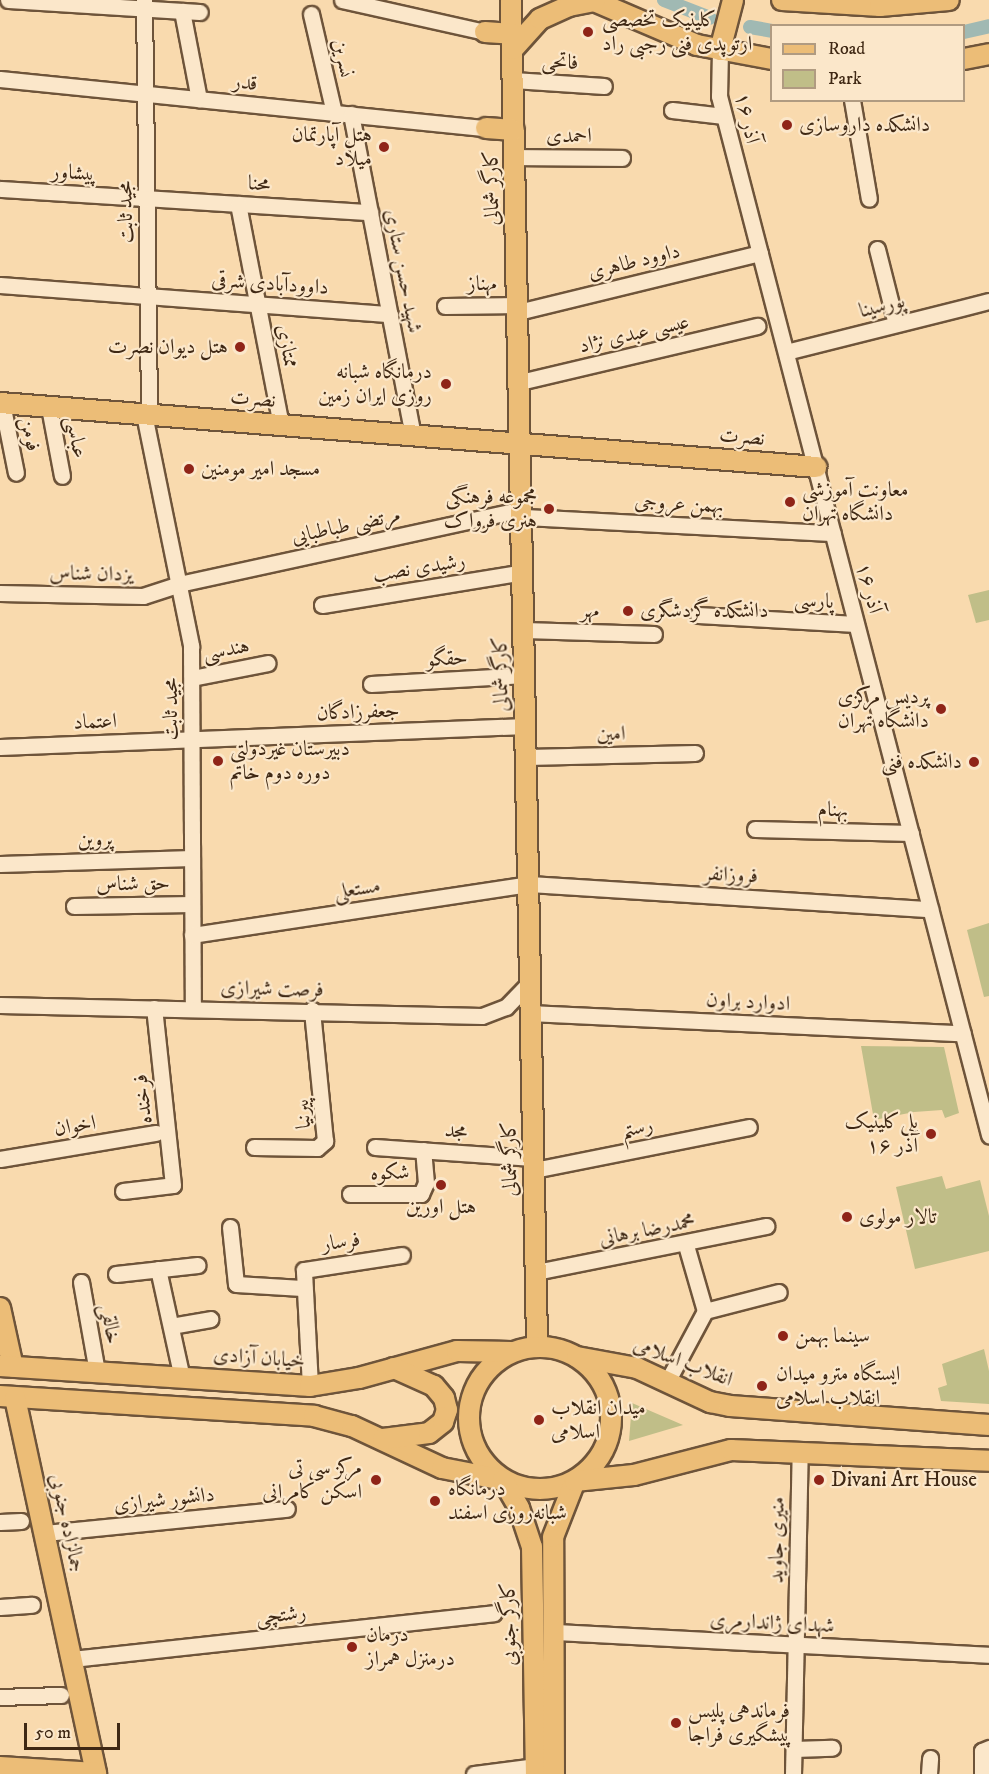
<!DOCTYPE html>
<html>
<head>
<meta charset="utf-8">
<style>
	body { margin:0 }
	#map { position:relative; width:989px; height:1774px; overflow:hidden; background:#f9daae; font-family:"IM FELL DW Pica",Amiri,serif }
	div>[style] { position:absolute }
	.green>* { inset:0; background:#c0be88 }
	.canal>* { height:14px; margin:-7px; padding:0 7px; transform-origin:7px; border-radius:7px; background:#a0b9b3 }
	.roads { filter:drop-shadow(2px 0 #6e543a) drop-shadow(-2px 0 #6e543a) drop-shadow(0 2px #6e543a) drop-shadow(0 -2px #6e543a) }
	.minor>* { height:15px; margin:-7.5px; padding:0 7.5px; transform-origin:7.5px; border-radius:7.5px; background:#fbe7ca }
	.major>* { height:20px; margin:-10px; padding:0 10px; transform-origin:10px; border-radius:10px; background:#ecbd77 }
	.major>.ring { margin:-10px; padding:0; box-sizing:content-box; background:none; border:20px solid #ecbd77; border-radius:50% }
	.dots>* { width:16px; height:16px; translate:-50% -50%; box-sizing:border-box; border:3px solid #fbe7ca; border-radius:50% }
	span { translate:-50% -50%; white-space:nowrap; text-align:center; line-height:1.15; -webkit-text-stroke:4.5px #fbe7ca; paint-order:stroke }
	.poi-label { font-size:21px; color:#3f2814 }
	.left { translate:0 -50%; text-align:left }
	.right { translate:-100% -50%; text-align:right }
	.street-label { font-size:21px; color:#3f2814 }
	.legend { position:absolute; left:770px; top:24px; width:195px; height:78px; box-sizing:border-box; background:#fbe7ca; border:2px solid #b09b81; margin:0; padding:8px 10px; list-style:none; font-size:18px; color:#3f2814 }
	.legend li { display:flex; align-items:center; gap:12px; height:30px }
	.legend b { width:30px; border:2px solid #b09b81 }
	.scale { position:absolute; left:24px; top:1723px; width:96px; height:27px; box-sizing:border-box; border:3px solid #3f2814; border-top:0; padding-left:8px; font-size:18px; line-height:21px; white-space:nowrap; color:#3f2814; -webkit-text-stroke:4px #fbe7ca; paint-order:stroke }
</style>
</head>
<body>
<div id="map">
	<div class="green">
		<div style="clip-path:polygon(989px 590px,989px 620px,976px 623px,968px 595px)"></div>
		<div style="clip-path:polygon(989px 923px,989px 996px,984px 997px,967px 930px)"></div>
		<div style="clip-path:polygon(861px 1046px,944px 1047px,959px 1113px,945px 1118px,942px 1110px,914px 1112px,874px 1120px)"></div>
		<div style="clip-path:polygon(942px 1176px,946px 1189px,980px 1180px,989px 1216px,989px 1251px,915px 1269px,896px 1187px)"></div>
		<div style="clip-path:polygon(984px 1349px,989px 1371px,989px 1404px,941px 1401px,938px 1388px,947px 1385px,942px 1364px)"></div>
		<div style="clip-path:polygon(632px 1403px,683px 1425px,629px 1441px)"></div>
	</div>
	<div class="canal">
		<div style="left:664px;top:0;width:49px;rotate:21.4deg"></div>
		<div style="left:750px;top:27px;width:22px;rotate:10deg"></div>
		<div style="left:964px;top:32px;width:26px;rotate:-13deg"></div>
	</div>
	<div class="roads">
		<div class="minor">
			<div style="left:8px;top:0;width:192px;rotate:3.6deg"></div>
			<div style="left:144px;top:0;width:414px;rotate:89.3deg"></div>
			<div style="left:342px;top:0;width:147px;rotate:12.6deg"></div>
			<div style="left:182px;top:11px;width:90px;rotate:79.1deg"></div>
			<div style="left:311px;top:14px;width:102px;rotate:76.9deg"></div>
			<div style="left:720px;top:50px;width:46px;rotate:91.2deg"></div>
			<div style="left:719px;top:96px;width:1074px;rotate:75.43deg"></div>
			<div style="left:0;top:79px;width:488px;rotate:5.8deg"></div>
			<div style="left:513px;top:80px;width:91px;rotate:3.8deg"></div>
			<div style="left:852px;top:100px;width:100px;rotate:80.3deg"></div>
			<div style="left:672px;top:110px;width:52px;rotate:6.6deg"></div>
			<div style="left:351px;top:114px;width:327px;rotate:79.1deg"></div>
			<div style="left:515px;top:157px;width:107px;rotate:0.5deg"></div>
			<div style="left:0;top:189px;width:371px;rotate:3.6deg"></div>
			<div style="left:238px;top:204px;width:225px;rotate:79deg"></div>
			<div style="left:877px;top:249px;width:77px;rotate:75.8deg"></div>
			<div style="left:0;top:285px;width:391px;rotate:4.3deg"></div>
			<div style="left:445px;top:306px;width:73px;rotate:-0.8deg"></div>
			<div style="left:518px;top:312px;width:249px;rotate:-13.7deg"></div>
			<div style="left:786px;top:352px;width:209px;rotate:-14.1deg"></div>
			<div style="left:520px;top:382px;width:244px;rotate:-13.3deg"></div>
			<div style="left:2px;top:403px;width:71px;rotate:78.7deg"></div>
			<div style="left:49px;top:407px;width:70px;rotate:79.3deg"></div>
			<div style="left:144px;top:414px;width:237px;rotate:78.5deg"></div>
			<div style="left:191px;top:646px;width:363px;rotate:89.7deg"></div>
			<div style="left:523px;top:517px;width:310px;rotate:3deg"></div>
			<div style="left:0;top:593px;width:143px;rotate:1.2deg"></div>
			<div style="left:143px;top:596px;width:38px;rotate:-18deg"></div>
			<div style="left:179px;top:584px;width:351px;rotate:-12.3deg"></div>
			<div style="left:322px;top:605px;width:204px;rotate:-9.3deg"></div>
			<div style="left:698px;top:615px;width:158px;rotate:3.3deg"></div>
			<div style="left:524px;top:630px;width:130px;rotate:1.8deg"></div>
			<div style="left:192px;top:678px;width:77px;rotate:-11.2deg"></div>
			<div style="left:371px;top:684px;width:154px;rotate:-3.3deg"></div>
			<div style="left:0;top:747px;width:526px;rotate:-2.29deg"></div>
			<div style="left:527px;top:757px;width:168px;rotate:-1.4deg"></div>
			<div style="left:755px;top:829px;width:156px;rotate:1.5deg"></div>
			<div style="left:0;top:864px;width:192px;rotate:-1.8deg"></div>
			<div style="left:74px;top:906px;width:118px;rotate:-1deg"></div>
			<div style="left:192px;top:935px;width:341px;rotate:-8.6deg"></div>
			<div style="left:529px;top:884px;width:402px;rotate:3.6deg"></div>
			<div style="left:0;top:1005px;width:482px;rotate:1.3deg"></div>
			<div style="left:482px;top:1016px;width:26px;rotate:-21deg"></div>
			<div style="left:506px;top:1007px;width:35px;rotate:-46deg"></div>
			<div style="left:531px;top:1013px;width:432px;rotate:2.7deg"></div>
			<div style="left:254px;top:1147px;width:63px;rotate:0.9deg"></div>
			<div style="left:317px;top:1148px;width:11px;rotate:-41deg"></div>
			<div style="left:325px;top:1141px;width:132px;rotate:-95.7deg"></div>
			<div style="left:375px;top:1147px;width:158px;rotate:4deg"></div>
			<div style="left:0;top:1159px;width:158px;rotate:-9.5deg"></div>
			<div style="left:534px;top:1170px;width:219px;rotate:-11.3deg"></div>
			<div style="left:123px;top:1191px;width:50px;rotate:-6.8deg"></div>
			<div style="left:173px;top:1185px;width:178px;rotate:-96.1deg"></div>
			<div style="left:350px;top:1194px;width:71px"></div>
			<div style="left:421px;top:1194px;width:12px;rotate:-66deg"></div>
			<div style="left:426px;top:1183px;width:33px;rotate:-95deg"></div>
			<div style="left:230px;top:1227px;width:57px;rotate:84deg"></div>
			<div style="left:236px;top:1284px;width:66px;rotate:3.5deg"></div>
			<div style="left:158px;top:1269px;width:112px;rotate:77.6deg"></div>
			<div style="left:536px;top:1272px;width:235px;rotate:-11.3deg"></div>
			<div style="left:116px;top:1274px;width:82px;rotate:-6.3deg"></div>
			<div style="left:81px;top:1282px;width:91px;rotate:79.9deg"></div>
			<div style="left:705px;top:1311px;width:76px;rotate:-14.4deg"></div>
			<div style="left:171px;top:1326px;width:40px;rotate:-10deg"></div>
			<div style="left:667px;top:1382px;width:81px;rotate:-61.8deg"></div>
			<div style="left:705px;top:1311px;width:69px;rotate:-106.1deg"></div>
			<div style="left:310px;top:1386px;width:116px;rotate:-93deg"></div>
			<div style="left:304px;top:1270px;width:99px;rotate:-8.7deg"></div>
			<div style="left:0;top:1522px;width:21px;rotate:-3deg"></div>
			<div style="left:45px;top:1533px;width:243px;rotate:-5.7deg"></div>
			<div style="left:0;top:1607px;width:32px;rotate:-4deg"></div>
			<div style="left:554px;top:1632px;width:436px;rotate:3deg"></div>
			<div style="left:72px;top:1659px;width:424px;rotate:-6.2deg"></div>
			<div style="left:0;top:1697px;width:61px;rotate:-1.9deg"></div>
			<div style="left:794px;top:1749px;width:38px;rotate:-2deg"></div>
			<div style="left:474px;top:1774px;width:63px;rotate:-7.4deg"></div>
			<div style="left:793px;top:1774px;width:323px;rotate:-88.8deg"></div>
			<div style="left:929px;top:1774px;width:16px;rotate:-86deg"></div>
			<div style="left:982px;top:1774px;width:23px;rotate:-90deg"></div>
			<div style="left:982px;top:1751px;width:8px;rotate:-23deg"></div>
		</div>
		<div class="major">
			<div style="left:511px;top:0;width:1346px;rotate:88.89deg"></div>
			<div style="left:592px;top:0;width:114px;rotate:23.2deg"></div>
			<div style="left:697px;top:45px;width:76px;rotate:10.6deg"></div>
			<div style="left:782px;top:0;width:98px;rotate:3.5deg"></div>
			<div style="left:880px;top:6px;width:69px;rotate:-5deg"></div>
			<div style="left:485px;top:32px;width:27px;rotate:4deg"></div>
			<div style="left:513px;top:49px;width:40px;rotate:-48deg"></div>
			<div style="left:540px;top:19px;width:32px;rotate:-24deg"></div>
			<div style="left:569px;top:6px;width:26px;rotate:-11deg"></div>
			<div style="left:720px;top:50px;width:52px;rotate:-75.4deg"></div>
			<div style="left:964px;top:59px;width:25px;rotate:-11deg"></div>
			<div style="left:486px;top:128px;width:28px;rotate:4deg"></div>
			<div style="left:0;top:403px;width:819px;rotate:4.48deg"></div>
			<div style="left:0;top:1308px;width:60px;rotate:77.6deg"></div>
			<div class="ring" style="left:469px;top:1347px;width:122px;height:122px"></div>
			<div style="left:577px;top:1357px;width:61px;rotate:10.4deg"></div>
			<div style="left:637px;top:1368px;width:81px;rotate:25deg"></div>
			<div style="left:710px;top:1402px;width:20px;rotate:11deg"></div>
			<div style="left:730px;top:1406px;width:260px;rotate:4.2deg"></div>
			<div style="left:0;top:1366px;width:311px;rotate:3.7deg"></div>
			<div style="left:310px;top:1386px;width:50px;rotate:-9.3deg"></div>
			<div style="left:359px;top:1378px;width:102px;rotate:-15.4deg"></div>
			<div style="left:457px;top:1351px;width:54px;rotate:1.1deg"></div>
			<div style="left:0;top:1396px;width:315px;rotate:3.6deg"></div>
			<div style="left:314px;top:1416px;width:39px;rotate:15deg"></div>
			<div style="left:352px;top:1426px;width:99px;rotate:25deg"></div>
			<div style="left:442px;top:1468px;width:62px;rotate:11.1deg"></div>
			<div style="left:503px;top:1480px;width:32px;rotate:60deg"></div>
			<div style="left:519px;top:1508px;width:41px;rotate:71.6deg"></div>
			<div style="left:532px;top:1547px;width:227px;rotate:89deg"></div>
			<div style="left:15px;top:1398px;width:385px;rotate:77.8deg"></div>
			<div style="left:383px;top:1439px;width:46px;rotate:-7.4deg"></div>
			<div style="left:429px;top:1433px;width:18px;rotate:-38deg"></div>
			<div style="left:443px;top:1422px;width:13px;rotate:-72deg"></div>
			<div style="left:447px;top:1410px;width:12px;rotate:-104deg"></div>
			<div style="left:444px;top:1398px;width:16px;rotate:-130deg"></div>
			<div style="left:434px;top:1386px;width:44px;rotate:-155.8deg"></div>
			<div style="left:0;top:1767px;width:96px;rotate:3.6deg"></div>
			<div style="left:554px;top:1774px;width:237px;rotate:-90.2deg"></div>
			<div style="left:553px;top:1537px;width:60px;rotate:-68.6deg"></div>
			<div style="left:575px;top:1481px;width:59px;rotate:-5.8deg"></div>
			<div style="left:634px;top:1475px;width:100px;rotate:-14.5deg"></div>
			<div style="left:731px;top:1450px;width:258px;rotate:2.4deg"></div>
		</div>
	</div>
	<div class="dots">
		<div style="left:588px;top:32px;background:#8f2418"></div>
		<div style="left:787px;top:125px;background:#8f2418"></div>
		<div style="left:384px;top:147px;background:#8f2418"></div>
		<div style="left:240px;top:347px;background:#8f2418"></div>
		<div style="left:446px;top:384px;background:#8f2418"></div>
		<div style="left:189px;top:469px;background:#8f2418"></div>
		<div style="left:790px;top:502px;background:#8f2418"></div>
		<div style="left:549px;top:509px;background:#8f2418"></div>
		<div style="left:628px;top:611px;background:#8f2418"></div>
		<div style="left:941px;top:709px;background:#8f2418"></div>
		<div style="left:218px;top:761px;background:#8f2418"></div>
		<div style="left:974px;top:762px;background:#8f2418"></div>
		<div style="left:931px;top:1134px;background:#8f2418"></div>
		<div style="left:441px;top:1185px;background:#8f2418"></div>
		<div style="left:847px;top:1217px;background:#8f2418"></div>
		<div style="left:783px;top:1336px;background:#8f2418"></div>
		<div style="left:762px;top:1386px;background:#8f2418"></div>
		<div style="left:539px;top:1420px;background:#8f2418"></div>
		<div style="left:376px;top:1480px;background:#8f2418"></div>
		<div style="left:819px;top:1480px;background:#8f2418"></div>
		<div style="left:435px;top:1501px;background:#8f2418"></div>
		<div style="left:352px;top:1647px;background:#8f2418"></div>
		<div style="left:676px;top:1723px;background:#8f2418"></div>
	</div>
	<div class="poi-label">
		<span class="left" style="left:602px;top:32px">کلینیک تخصصی<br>ارتوپدی فنی رجبی راد</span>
		<span class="left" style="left:799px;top:125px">دانشکده داروسازی</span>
		<span class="right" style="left:372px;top:147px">هتل آپارتمان<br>میلاد</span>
		<span class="right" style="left:228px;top:347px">هتل دیوان نصرت</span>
		<span class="right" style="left:432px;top:384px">درمانگاه شبانه<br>روزی ایران زمین</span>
		<span class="left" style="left:201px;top:469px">مسجد امیر مومنین</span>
		<span class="left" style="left:802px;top:502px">معاونت آموزشی<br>دانشگاه تهران</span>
		<span class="right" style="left:537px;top:509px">مجموعه فرهنگی<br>هنری فرواک</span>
		<span class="left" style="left:640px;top:611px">دانشکده گردشگری</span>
		<span class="right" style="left:929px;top:709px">پردیس مرکزی<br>دانشگاه‌ تهران</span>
		<span class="left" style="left:230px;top:761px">دبیرستان غیردولتی<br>دوره دوم خاتم</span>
		<span class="right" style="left:962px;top:762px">دانشکده فنی</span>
		<span class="right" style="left:918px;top:1134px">پلی‌کلینیک<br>۱۶ آذر</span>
		<span style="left:441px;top:1207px">هتل اورین</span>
		<span class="left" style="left:859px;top:1217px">تالار مولوی</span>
		<span class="left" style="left:795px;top:1336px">سینما بهمن</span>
		<span class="left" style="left:776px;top:1386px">ایستگاه مترو میدان<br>انقلاب اسلامی</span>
		<span class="left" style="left:551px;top:1420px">میدان انقلاب<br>اسلامی</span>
		<span class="right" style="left:362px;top:1480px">مرکز سی تی<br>اسکن کامرانی</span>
		<span class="left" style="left:831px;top:1480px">Divani Art House</span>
		<span class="left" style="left:448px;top:1501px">درمانگاه<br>شبانه‌روزی اسفند</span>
		<span class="left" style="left:366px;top:1647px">درمان<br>درمنزل همراز</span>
		<span class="left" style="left:688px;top:1723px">فرماندهی پلیس<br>پیشگیری فراجا</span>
	</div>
	<div class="street-label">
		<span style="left:343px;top:58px;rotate:77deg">نسرین</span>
		<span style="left:560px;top:62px;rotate:4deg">فاتحی</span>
		<span style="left:245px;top:83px;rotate:6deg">قدر</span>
		<span style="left:747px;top:118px;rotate:77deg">۱۶ آذر</span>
		<span style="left:569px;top:136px">احمدی</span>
		<span style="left:74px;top:173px;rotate:3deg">پیشاور</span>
		<span style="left:259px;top:184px;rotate:3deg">محنا</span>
		<span style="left:492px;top:188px;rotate:-91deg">کارگر شمالی</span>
		<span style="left:126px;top:212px;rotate:-91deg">مجید ثابت</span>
		<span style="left:634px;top:262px;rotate:-14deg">داوود طاهری</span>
		<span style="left:403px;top:271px;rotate:79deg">شهید حسن ستاری</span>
		<span style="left:270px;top:284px;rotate:4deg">داوودآبادی شرقی</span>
		<span style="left:482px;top:284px">مهناز</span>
		<span style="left:882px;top:306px;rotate:-14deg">پورسینا</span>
		<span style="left:634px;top:334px;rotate:-13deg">عیسی عبدی نژاد</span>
		<span style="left:287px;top:346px;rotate:79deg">ممتازی</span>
		<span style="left:253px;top:399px;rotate:5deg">نصرت</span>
		<span style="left:30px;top:434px;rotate:79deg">فومن</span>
		<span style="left:76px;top:437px;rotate:79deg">عباسی</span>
		<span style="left:742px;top:437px;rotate:5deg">نصرت</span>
		<span style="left:679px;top:504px;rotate:3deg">بهمن عروجی</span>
		<span style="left:346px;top:526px;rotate:-12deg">مرتضی طباطبایی</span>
		<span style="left:419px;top:568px;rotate:-9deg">رشیدی نصب</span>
		<span style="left:91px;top:574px;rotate:1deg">یزدان شناس</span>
		<span style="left:869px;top:588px;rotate:75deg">۱۶ آذر</span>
		<span style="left:814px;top:601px;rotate:3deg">پارسی</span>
		<span style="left:590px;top:611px;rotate:2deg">مهر</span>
		<span style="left:226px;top:650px;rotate:-11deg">هندسی</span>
		<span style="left:447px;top:659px;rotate:-3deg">حقگو</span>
		<span style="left:501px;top:674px;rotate:-91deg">کارگر شمالی</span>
		<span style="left:171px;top:709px;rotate:-90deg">مجید ثابت</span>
		<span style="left:358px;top:712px;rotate:-2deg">جعفرزادگان</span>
		<span style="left:95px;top:722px;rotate:-2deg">اعتماد</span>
		<span style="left:611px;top:734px;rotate:-1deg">امین</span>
		<span style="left:833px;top:810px;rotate:2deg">بهنام</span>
		<span style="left:95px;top:840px;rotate:-2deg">پروین</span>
		<span style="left:731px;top:875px;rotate:3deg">فروزانفر</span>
		<span style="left:133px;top:884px;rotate:-1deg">حق شناس</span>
		<span style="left:357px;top:889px;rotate:-9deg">مستعلی</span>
		<span style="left:272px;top:989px;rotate:1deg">فرصت شیرازی</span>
		<span style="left:748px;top:1002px;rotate:3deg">ادوارد براون</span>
		<span style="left:143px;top:1099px;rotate:-96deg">فرخنده</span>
		<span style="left:303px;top:1114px;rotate:-95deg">پیرنیا</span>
		<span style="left:75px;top:1126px;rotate:-9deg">اخوان</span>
		<span style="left:637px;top:1128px;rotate:-11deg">رستم</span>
		<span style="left:456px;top:1131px;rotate:4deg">مجد</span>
		<span style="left:510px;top:1159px;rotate:-91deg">کارگر شمالی</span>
		<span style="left:390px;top:1173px;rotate:-1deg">شکوه</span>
		<span style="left:647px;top:1230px;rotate:-11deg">محمدرضا برهانی</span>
		<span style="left:341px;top:1242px;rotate:-8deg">فرسار</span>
		<span style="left:110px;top:1324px;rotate:80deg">خالقی</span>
		<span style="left:259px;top:1358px;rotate:4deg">خیابان آزادی</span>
		<span style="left:683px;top:1362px;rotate:21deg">انقلاب اسلامی</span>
		<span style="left:164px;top:1500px;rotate:-6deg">دانشور شیرازی</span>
		<span style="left:67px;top:1523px;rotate:78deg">جمالزاده جنوبی</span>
		<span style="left:777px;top:1540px;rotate:-89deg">منیری جاوید</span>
		<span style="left:281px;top:1615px;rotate:-6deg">رشتچی</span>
		<span style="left:772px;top:1623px;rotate:3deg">شهدای ژاندارمری</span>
		<span style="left:509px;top:1624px;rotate:-91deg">کارگر جنوبی</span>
	</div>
	<ul class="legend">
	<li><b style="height:8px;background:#ecbd77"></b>Road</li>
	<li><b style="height:16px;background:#c0be88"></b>Park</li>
	</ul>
	<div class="scale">50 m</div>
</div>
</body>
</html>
